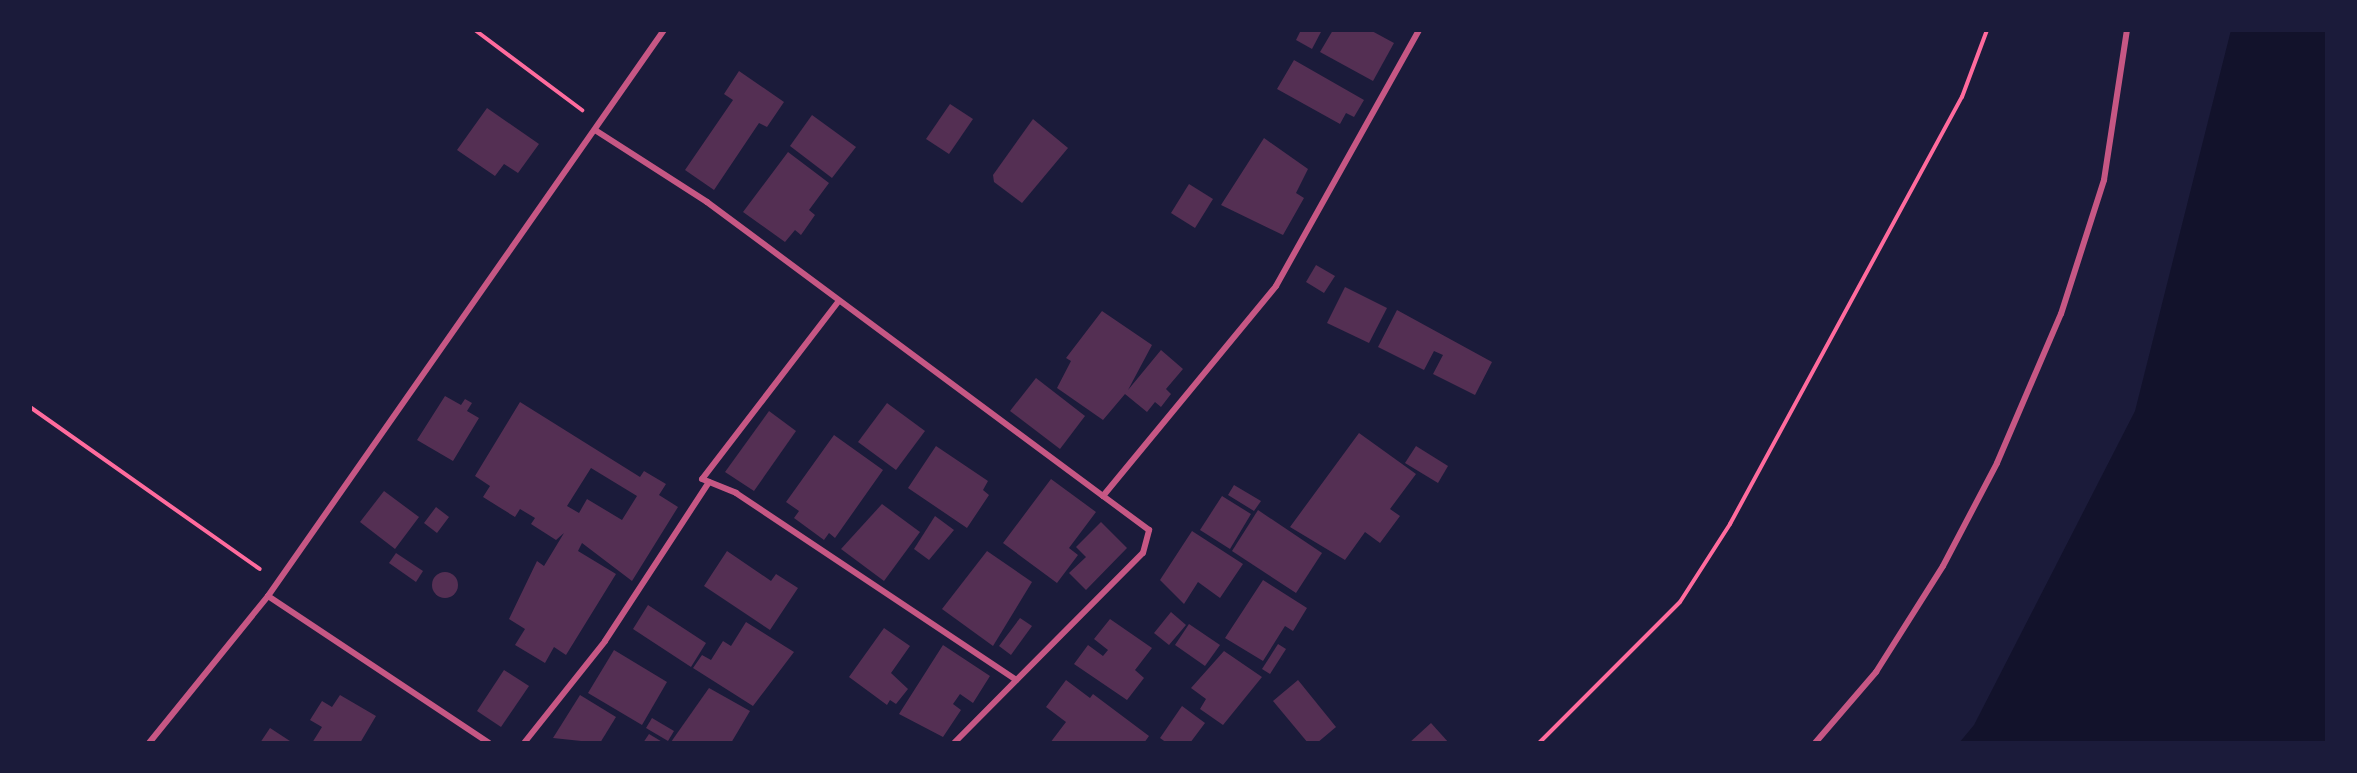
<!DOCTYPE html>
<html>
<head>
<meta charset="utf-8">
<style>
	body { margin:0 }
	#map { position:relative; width:2357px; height:773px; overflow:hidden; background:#1b1b3a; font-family:Georgia,serif }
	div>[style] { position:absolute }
	.water>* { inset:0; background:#12122b }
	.building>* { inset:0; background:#542f53 }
	.round { border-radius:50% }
	.path>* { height:4px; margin:-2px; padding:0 2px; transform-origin:2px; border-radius:2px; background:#ff6b9d }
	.minor>* { height:6px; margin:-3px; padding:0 3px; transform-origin:3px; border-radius:3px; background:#c65784 }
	span { translate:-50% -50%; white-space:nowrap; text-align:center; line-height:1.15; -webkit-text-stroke:4.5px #1b1b3a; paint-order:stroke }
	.frame { position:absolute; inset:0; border:32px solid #1b1b3a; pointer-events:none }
</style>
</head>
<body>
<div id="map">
	<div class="water">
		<div style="clip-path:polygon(2231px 30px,2327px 30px,2327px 743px,1959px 743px,1974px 725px,2135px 411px)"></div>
	</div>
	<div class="building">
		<div style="clip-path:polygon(1301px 30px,1322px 30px,1312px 49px,1296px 40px)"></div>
		<div style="clip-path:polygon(1333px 30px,1370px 30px,1394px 43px,1373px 81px,1320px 52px)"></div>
		<div style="clip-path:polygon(1294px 60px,1364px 100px,1354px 117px,1346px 113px,1340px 124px,1277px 89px)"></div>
		<div style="clip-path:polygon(739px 71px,784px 102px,767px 127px,759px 123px,714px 190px,685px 170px,733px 100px,724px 94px)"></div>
		<div style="clip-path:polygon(950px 104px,973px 119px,949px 154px,926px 139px)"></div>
		<div style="clip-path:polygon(487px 108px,539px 144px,518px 173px,504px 164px,495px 176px,457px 150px)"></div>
		<div style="clip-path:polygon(812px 115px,856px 147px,832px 178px,790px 146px)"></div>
		<div style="clip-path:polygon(1033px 119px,1068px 148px,1022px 203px,994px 182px,993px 175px)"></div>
		<div style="clip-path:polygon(1264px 138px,1308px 169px,1296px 193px,1304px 198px,1283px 235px,1221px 205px)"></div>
		<div style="clip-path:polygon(788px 152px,829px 183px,809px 210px,815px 215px,801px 235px,795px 230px,785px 242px,743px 212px)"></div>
		<div style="clip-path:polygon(1189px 184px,1213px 199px,1195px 228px,1171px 213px)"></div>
		<div style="clip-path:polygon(1316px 265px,1335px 276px,1324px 293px,1306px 282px)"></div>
		<div style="clip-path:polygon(1345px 287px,1387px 308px,1369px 343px,1327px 323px)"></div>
		<div style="clip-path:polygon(1397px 310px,1492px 362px,1475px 395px,1433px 374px,1443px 355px,1434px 351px,1424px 370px,1378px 347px)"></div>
		<div style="clip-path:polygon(1102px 311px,1152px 345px,1128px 390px,1161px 350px,1183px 369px,1166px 389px,1171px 394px,1161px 407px,1155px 402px,1147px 412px,1125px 394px,1103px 420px,1057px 388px,1071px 361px,1066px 358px)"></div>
		<div style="clip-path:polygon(1036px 378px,1085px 416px,1060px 449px,1010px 411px)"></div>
		<div style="clip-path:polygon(445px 396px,461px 405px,465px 399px,472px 403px,467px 411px,479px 418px,453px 461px,417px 440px)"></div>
		<div style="clip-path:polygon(evenodd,520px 402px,640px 477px,644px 471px,666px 484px,659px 495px,678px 507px,632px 581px,582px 543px,578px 551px,616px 574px,566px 655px,554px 647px,545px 663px,515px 645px,525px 629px,509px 619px,537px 561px,544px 566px,564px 533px,556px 540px,531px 524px,535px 518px,520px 509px,515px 517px,483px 497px,490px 486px,475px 476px,520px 402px,591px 468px,637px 496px,622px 520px,587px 499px,579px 513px,567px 506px,591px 468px)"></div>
		<div style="clip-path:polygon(887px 403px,925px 431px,896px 470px,858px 442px)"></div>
		<div style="clip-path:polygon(769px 411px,796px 431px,754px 491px,725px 472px)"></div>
		<div style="clip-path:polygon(1359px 433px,1416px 474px,1390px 509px,1400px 516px,1380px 543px,1365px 532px,1345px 560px,1290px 527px)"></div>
		<div style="clip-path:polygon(834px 435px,883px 470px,835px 538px,829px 533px,824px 540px,794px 518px,799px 511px,786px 502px)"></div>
		<div style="clip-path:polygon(936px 446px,988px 481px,983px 490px,989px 495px,967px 528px,908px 488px)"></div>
		<div style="clip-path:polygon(1416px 446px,1448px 466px,1438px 483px,1405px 463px)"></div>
		<div style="clip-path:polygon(1051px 479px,1096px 512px,1069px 548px,1078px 555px,1057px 583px,1003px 543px)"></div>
		<div style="clip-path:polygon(1234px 485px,1261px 501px,1254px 511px,1228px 495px)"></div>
		<div style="clip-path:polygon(384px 491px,419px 517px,395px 549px,360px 522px)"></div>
		<div style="clip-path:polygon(1222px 496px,1251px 514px,1230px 549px,1200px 530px)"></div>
		<div style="clip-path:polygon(882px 504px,920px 532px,884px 581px,841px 549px)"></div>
		<div style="clip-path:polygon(436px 507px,449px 517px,437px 533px,424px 523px)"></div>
		<div style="clip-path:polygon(1258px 510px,1322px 553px,1296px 593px,1232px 551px)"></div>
		<div style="clip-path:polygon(935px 516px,954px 530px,929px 560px,914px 549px)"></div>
		<div style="clip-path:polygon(1101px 522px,1127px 548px,1086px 590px,1069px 573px,1086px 557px,1076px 547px)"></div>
		<div style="clip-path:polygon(1192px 531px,1243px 564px,1220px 598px,1198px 582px,1184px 604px,1160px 580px)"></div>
		<div style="clip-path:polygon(727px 551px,771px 581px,776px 574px,798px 588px,770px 630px,704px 586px)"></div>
		<div style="clip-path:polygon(987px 551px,1032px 582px,993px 646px,942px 609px)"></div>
		<div style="clip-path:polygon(396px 553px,423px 571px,416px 582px,389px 563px)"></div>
		<div class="round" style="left:432px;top:572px;width:26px;height:26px"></div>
		<div style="clip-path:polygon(1263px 580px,1307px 608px,1293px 631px,1285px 626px,1263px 661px,1225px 638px)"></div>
		<div style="clip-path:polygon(648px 605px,706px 643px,691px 667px,633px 629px)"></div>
		<div style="clip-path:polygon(1171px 612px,1186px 625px,1169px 645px,1154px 633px)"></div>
		<div style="clip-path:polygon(1020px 618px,1032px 626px,1011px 655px,999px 646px)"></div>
		<div style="clip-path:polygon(1110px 619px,1152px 648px,1135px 670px,1144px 678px,1127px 700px,1074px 664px,1088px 645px,1103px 656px,1108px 650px,1094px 639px)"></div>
		<div style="clip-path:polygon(746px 622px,794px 652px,753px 706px,693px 668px,702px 655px,711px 660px,723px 641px,731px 646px)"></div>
		<div style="clip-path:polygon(1189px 624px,1220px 645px,1205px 666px,1175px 645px)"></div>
		<div style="clip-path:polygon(884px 628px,910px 646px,891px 673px,908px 689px,896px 704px,890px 700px,887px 705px,849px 677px)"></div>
		<div style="clip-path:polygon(1278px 644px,1286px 649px,1270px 674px,1262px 669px)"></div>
		<div style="clip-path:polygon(943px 645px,990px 676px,973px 703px,960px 694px,953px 704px,961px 710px,943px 737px,899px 714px)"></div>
		<div style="clip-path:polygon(614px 650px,667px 682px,642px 725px,588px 693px)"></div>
		<div style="clip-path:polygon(1224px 651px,1262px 677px,1223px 725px,1200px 709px,1206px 699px,1191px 688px)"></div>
		<div style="clip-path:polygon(504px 670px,529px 686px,501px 727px,477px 711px)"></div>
		<div style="clip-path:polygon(1066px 680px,1090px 698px,1093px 694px,1149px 736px,1144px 743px,1050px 743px,1066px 722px,1046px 707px)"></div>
		<div style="clip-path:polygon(1298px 680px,1336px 727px,1317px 743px,1308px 743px,1273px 701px)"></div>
		<div style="clip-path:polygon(709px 688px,750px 711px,731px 743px,671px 742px)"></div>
		<div style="clip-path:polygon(340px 695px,376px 716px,360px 743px,312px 743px,322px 727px,310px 720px,322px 701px,332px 707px)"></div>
		<div style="clip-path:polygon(580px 695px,616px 717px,600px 743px,553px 738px)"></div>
		<div style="clip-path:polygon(1182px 706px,1205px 723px,1190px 743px,1167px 743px,1160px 738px)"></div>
		<div style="clip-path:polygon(652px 718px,674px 731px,668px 741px,646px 728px)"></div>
		<div style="clip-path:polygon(1431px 723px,1449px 743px,1409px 743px)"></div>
		<div style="clip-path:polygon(270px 728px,293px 743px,260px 743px)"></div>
		<div style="clip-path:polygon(649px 734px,664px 743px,643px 743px)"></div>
	</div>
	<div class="path">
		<div style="left:475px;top:30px;width:134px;rotate:36.8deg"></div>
		<div style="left:30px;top:407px;width:281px;rotate:35.2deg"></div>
		<div style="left:1539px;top:743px;width:199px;rotate:-45deg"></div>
		<div style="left:1680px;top:602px;width:93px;rotate:-57.3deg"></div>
		<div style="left:1730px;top:524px;width:486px;rotate:-61.5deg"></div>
		<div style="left:1962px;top:97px;width:72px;rotate:-69.5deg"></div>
	</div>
	<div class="minor">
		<div style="left:595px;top:130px;width:133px;rotate:32.7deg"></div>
		<div style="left:707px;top:202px;width:493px;rotate:36.6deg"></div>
		<div style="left:838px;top:302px;width:223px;rotate:127.5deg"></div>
		<div style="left:702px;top:479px;width:37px;rotate:22deg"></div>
		<div style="left:736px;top:493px;width:337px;rotate:33.7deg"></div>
		<div style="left:268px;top:596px;width:265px;rotate:33.6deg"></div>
		<div style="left:149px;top:743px;width:189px;rotate:-51deg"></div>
		<div style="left:268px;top:596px;width:691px;rotate:-55.02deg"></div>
		<div style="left:524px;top:743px;width:130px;rotate:-51.5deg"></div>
		<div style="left:605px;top:641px;width:190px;rotate:-56.8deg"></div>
		<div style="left:954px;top:743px;width:268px;rotate:-45.2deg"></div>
		<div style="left:1143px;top:553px;width:24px;rotate:-75deg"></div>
		<div style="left:1149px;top:530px;width:57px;rotate:-143.5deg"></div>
		<div style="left:1103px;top:496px;width:272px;rotate:-50.5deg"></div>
		<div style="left:1276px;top:286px;width:293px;rotate:-60.8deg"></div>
		<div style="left:1815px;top:743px;width:94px;rotate:-49.3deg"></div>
		<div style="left:1876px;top:672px;width:125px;rotate:-57.7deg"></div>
		<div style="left:1943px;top:566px;width:116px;rotate:-62.3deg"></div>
		<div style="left:1997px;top:463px;width:162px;rotate:-66.8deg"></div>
		<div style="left:2061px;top:314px;width:141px;rotate:-72.2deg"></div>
		<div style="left:2104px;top:180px;width:152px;rotate:-81.3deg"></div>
	</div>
	<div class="frame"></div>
</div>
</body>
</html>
